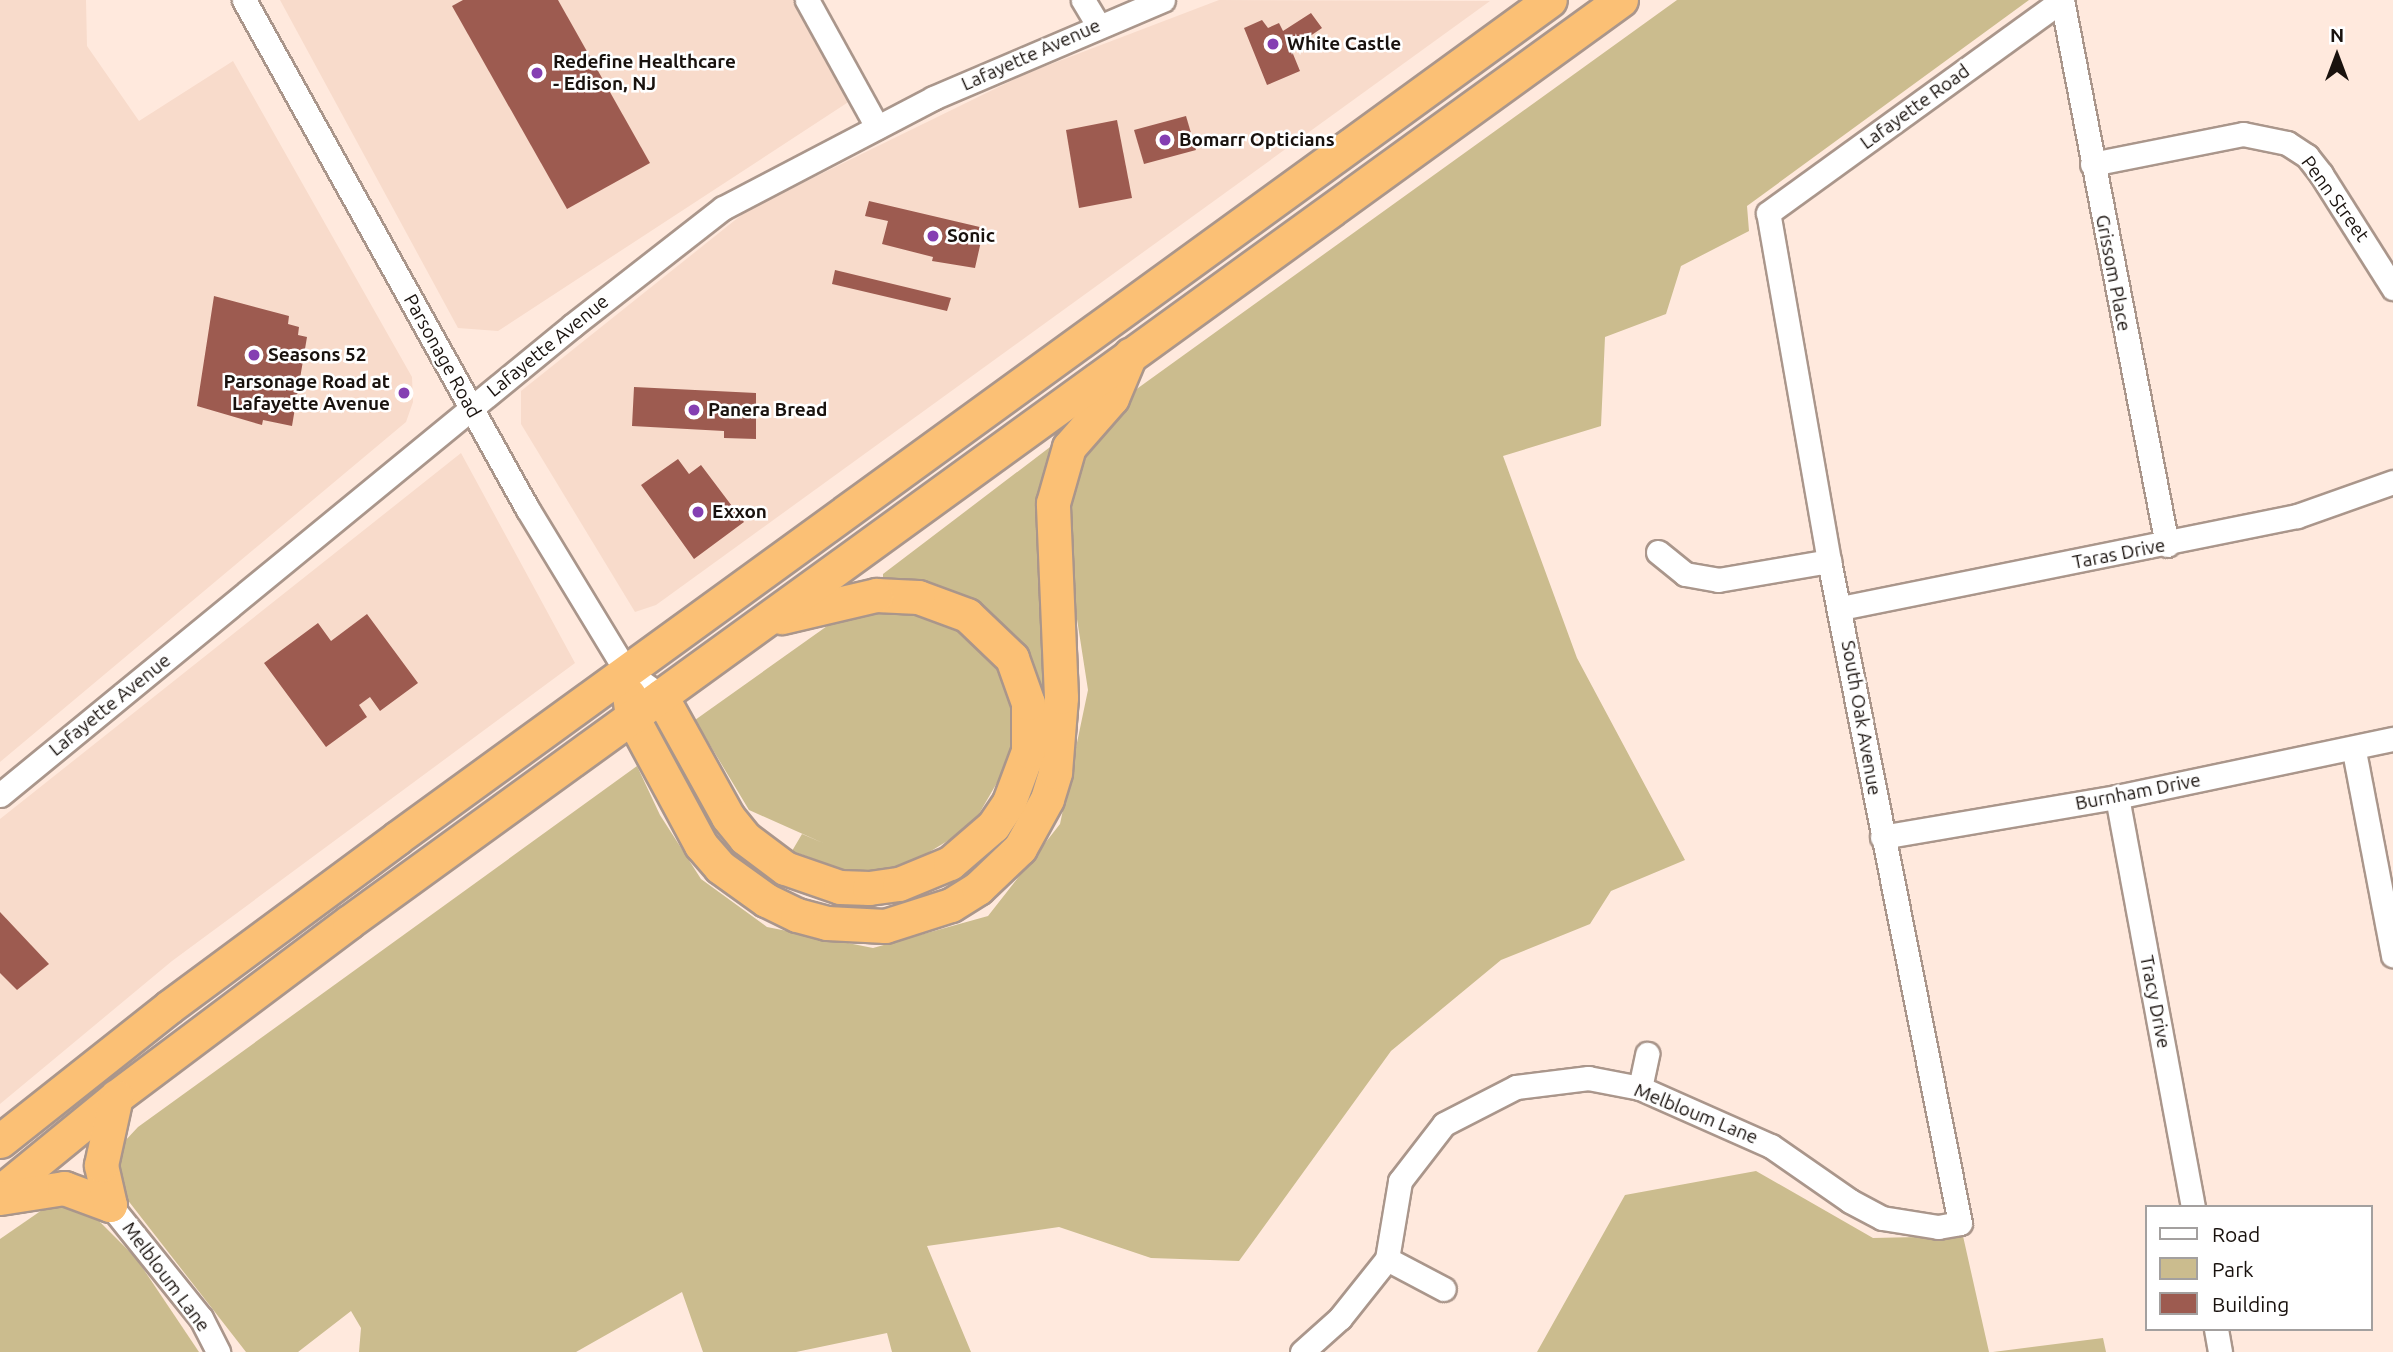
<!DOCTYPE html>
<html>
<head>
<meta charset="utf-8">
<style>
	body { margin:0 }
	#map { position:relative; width:2393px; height:1352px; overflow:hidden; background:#ffe9dd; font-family:Ubuntu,sans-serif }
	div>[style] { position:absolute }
	.built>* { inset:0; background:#f8dbcb }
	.green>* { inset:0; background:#cbbc8e }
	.building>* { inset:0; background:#9d5b50 }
	.roads { filter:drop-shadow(2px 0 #aa968b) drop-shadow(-2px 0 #aa968b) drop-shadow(0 2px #aa968b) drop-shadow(0 -2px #aa968b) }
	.minor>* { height:23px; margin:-11.5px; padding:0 11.5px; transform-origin:11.5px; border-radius:11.5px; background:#fff }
	.highway>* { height:33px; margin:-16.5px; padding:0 16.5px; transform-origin:16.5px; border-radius:16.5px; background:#fbc075 }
	.dots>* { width:19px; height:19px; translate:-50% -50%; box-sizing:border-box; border:4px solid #fff; border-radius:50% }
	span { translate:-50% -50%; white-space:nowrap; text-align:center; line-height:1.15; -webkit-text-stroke:5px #fff; paint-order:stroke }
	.poi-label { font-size:19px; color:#19120e; font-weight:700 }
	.left { translate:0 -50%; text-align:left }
	.right { translate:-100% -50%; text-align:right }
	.street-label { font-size:19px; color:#19120e }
	.legend { position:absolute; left:2145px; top:1205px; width:228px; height:126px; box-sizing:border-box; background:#fff; border:2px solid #a3a09f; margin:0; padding:9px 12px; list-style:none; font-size:21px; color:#19120e }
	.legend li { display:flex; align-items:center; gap:14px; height:35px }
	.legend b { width:35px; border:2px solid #a3a09f }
	.north { position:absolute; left:2302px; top:21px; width:70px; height:70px; -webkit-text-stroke:5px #fff; paint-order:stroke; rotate:0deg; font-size:19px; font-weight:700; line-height:28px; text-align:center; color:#19120e }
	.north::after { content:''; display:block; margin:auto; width:24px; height:32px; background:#19120e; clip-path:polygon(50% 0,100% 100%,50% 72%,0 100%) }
</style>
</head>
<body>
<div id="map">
	<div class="built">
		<div style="clip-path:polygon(0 0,86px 0,87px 46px,139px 121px,233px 61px,412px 377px,413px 402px,406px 422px,0 762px)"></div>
		<div style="clip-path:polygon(280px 0,796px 0,853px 99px,498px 331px,458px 328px)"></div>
		<div style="clip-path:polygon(1219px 0,1490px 1px,656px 605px,635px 612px,521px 424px,521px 391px,749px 209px,1025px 74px)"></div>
		<div style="clip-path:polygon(461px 453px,575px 663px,172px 961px,0 1104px,0 819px)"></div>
	</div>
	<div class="green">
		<div style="clip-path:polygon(1677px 0,2029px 0,1747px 206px,1749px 231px,1681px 266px,1666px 314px,1605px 337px,1601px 426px,1503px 456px,1577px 658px,1685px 860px,1611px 891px,1590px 924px,1501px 960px,1391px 1051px,1239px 1261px,1151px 1258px,1059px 1227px,927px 1246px,971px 1352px,892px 1352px,887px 1333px,796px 1352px,703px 1352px,682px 1292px,576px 1352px,359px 1352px,361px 1328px,351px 1311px,298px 1352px,246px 1352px,116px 1185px,110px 1157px,138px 1127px,637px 766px,660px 815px,701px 879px,767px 927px,873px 948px,988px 916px,1060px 824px,1088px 690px,1070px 574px,1066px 514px,1083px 441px,1120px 401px)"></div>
		<div style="clip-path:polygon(1054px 444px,1045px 709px,1024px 656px,883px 581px,883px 574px)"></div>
		<div style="clip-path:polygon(901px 607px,962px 624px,1000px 660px,1014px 706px,1013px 755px,972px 826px,903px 868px,853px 873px,792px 851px,802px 834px,823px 843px,749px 810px,695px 720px,837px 619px)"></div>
		<div style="clip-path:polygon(1756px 1171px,1873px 1238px,1963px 1236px,1989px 1352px,1537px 1352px,1625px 1195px)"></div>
		<div style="clip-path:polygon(58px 1199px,84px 1206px,136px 1258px,199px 1352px,0 1352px,0 1239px)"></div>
		<div style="clip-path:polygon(2103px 1338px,2106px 1352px,1993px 1352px)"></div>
	</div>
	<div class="building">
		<div style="clip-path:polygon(463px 0,558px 0,650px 163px,567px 209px,452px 6px)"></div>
		<div style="clip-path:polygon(1311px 13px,1322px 28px,1291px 49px,1300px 71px,1267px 85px,1244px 28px,1262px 20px,1268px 28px,1279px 23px,1283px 31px)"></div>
		<div style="clip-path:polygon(1186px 116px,1196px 150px,1144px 164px,1134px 130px)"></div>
		<div style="clip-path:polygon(1117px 120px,1132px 198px,1079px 208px,1066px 130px)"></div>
		<div style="clip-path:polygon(869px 201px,984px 228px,975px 268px,932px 261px,933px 257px,882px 244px,888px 221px,865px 216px)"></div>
		<div style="clip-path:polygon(835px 270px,951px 298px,947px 311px,832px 284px)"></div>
		<div style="clip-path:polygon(214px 296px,289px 316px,288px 324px,299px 327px,298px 335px,307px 337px,292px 426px,263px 420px,262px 425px,197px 406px)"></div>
		<div style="clip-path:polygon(634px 387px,756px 393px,756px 439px,724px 438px,724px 431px,632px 426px)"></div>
		<div style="clip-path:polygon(678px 459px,689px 474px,701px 465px,744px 522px,694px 559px,641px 485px)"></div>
		<div style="clip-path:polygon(367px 614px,418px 683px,380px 711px,370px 697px,359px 705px,367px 717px,326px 747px,264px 663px,318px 623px,331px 641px)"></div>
		<div style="clip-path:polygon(0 912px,49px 964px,17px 990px,0 973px)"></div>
	</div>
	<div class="roads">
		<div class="minor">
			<div style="left:244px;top:0;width:582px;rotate:60.88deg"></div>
			<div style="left:527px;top:508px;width:191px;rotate:58.7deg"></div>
			<div style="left:626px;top:671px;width:43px;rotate:35.5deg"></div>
			<div style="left:807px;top:0;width:145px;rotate:61.1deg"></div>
			<div style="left:1083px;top:0;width:29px;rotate:59deg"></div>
			<div style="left:2062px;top:0;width:555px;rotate:79.09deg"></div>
			<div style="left:2092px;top:164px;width:154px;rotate:-11.2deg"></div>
			<div style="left:2243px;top:134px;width:45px;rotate:11.6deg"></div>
			<div style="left:2287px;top:143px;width:24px;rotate:33deg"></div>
			<div style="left:2307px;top:156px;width:23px;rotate:52deg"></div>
			<div style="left:2321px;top:174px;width:135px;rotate:57.7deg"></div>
			<div style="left:1658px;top:552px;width:35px;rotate:39deg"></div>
			<div style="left:1685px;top:574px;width:34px;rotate:10deg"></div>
			<div style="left:1718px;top:580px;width:113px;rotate:-9.7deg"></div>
			<div style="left:1841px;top:608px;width:465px;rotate:-11.4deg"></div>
			<div style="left:2297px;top:516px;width:102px;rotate:-19.5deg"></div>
			<div style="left:2354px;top:751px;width:208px;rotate:79.2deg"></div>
			<div style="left:0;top:795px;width:741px;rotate:-39.36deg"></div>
			<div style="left:573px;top:325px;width:190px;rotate:-38deg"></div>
			<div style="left:723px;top:208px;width:237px;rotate:-27.6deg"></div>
			<div style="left:933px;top:98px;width:250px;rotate:-23.1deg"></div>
			<div style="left:2117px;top:797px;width:417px;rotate:79.5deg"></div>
			<div style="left:1882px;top:837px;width:238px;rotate:-9.7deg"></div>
			<div style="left:2117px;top:797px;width:282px;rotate:-11.9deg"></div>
			<div style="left:1640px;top:1088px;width:35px;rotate:-78deg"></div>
			<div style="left:110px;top:1205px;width:145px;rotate:51.2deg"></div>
			<div style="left:201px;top:1318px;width:38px;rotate:63deg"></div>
			<div style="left:1387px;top:1259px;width:64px;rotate:27.8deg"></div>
			<div style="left:2216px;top:1329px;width:23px;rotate:80deg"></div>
			<div style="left:1302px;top:1352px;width:51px;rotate:-41.8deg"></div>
			<div style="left:1340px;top:1318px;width:75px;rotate:-51.5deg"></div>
			<div style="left:1387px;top:1259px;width:79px;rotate:-80.5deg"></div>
			<div style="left:1400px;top:1181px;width:72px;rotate:-52.3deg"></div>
			<div style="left:1444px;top:1124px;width:81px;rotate:-27.2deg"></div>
			<div style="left:1516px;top:1087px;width:73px;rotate:-7.1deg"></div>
			<div style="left:1588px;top:1078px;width:53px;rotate:10.9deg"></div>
			<div style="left:1640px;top:1088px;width:143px;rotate:23.9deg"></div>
			<div style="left:1771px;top:1146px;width:96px;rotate:34.8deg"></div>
			<div style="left:1850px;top:1201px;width:36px;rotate:28deg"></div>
			<div style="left:1882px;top:1218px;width:57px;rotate:9.1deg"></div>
			<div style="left:1938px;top:1227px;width:22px;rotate:-10deg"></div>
			<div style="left:1960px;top:1223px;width:675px;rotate:-101.19deg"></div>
			<div style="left:1829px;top:561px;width:353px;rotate:-99.9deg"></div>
			<div style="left:1768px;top:213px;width:363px;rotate:-35.9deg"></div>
		</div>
		<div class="highway">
			<div style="left:629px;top:695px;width:22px;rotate:82deg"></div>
			<div style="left:632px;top:717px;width:145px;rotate:61.7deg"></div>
			<div style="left:701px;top:845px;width:29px;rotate:49deg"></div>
			<div style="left:720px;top:867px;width:57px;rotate:35.7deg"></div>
			<div style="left:766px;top:900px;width:34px;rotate:26deg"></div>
			<div style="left:797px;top:915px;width:31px;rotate:15deg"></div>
			<div style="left:827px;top:923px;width:58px;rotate:3deg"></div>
			<div style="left:885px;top:926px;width:69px;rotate:-17.7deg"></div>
			<div style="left:951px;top:905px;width:32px;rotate:-32deg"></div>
			<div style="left:978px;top:888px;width:58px;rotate:-43.6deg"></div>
			<div style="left:1020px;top:848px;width:56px;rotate:-61.1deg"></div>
			<div style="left:1047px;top:799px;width:28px;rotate:-73deg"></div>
			<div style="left:1055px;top:772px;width:75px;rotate:-85.4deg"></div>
			<div style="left:1061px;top:697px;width:194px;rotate:-92.4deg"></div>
			<div style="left:1053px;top:503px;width:58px;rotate:-74.1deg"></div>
			<div style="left:1069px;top:447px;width:65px;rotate:-48.7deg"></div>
			<div style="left:1112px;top:398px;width:47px;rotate:-67.3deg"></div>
			<div style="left:661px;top:696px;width:138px;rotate:61deg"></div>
			<div style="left:728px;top:817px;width:27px;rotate:51deg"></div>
			<div style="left:745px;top:838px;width:50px;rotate:36.9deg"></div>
			<div style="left:785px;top:868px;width:58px;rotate:19.1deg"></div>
			<div style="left:840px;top:887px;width:29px;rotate:2deg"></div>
			<div style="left:869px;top:888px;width:30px;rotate:-8deg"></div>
			<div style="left:899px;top:884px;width:55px;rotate:-22.4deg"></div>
			<div style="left:950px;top:863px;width:57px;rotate:-40.7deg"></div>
			<div style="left:993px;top:826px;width:29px;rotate:-56deg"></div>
			<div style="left:1009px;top:802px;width:54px;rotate:-69.6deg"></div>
			<div style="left:1028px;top:751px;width:48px;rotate:-90deg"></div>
			<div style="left:1028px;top:703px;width:48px;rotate:-109.6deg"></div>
			<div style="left:1012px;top:658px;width:62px;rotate:-136.3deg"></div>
			<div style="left:967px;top:615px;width:52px;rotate:-159.8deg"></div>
			<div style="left:918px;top:597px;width:42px;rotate:-177.3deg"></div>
			<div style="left:876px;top:595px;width:97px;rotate:166.8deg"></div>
			<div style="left:0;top:1141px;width:216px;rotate:-38.4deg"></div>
			<div style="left:169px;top:1007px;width:284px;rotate:-36.5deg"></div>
			<div style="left:397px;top:838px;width:1425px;rotate:-36.01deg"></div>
			<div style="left:0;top:1192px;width:150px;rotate:-39.3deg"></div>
			<div style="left:116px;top:1097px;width:291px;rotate:-36.9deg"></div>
			<div style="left:349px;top:922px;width:1571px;rotate:-35.94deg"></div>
			<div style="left:0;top:1198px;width:65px;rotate:-8.9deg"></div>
			<div style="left:64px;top:1188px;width:49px;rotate:20.3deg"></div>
			<div style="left:110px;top:1205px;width:41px;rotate:-102.7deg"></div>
			<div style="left:101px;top:1165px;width:70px;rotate:-77.6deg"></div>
		</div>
	</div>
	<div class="dots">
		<div style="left:1273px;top:44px;background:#853fb2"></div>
		<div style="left:537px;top:73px;background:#853fb2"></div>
		<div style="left:1165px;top:140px;background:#853fb2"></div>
		<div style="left:933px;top:236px;background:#853fb2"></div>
		<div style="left:254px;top:355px;background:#853fb2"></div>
		<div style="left:404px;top:393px;background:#853fb2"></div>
		<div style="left:694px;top:410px;background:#853fb2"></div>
		<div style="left:698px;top:512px;background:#853fb2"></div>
	</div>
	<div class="poi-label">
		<span class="left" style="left:1287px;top:44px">White Castle</span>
		<span class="left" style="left:553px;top:73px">Redefine Healthcare<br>- Edison, NJ</span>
		<span class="left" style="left:1179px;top:140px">Bomarr Opticians</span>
		<span class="left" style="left:947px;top:236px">Sonic</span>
		<span class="left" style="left:268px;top:355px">Seasons 52</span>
		<span class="right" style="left:390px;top:393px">Parsonage Road at<br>Lafayette Avenue</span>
		<span class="left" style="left:708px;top:410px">Panera Bread</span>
		<span class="left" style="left:712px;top:512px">Exxon</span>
	</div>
	<div class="street-label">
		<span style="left:1031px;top:55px;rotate:-24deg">Lafayette Avenue</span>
		<span style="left:1915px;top:107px;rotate:-36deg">Lafayette Road</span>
		<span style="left:2335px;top:199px;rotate:54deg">Penn Street</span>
		<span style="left:2113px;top:273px;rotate:79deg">Grissom Place</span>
		<span style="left:548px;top:346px;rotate:-39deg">Lafayette Avenue</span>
		<span style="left:442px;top:356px;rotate:61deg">Parsonage Road</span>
		<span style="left:2119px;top:554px;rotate:-11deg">Taras Drive</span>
		<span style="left:110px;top:705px;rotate:-39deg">Lafayette Avenue</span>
		<span style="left:1861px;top:718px;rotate:80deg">South Oak Avenue</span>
		<span style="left:2138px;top:792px;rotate:-11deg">Burnham Drive</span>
		<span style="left:2155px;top:1002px;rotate:79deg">Tracy Drive</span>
		<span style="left:1696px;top:1114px;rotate:22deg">Melbloum Lane</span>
		<span style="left:166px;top:1277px;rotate:53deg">Melbloum Lane</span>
	</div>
	<ul class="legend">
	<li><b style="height:9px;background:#fff"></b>Road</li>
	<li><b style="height:19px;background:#cbbc8e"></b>Park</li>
	<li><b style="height:19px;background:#9d5b50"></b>Building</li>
	</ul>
	<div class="north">N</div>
</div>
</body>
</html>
